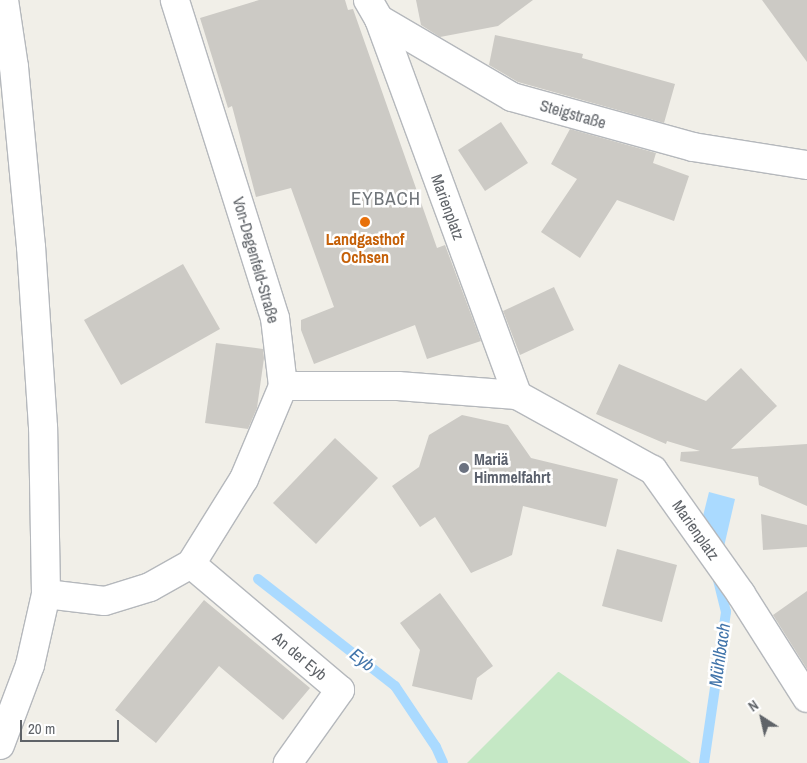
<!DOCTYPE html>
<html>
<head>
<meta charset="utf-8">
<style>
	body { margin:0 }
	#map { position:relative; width:807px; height:763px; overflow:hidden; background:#f1efe8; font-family:"Archivo Narrow",sans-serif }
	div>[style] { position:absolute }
	.green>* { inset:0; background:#c5e8c5 }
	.water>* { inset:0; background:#aadaff }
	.stream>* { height:10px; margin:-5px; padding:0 5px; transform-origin:5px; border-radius:5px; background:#aadaff }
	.building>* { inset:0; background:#cccac5 }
	.roads { filter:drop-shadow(1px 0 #b5b8bc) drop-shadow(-1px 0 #b5b8bc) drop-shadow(0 1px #b5b8bc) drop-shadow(0 -1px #b5b8bc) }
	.minor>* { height:28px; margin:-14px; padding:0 14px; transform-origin:14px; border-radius:14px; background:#fff }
	.secondary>* { height:28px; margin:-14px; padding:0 14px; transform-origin:14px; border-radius:14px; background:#fff }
	.dots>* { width:14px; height:14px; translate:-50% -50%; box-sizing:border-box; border:2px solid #fff; border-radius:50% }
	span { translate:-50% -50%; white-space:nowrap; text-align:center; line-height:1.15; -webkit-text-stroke:5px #fff; paint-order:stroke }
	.street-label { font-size:16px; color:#5f6368 }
	.food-label { font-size:16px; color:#c56008; font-weight:700 }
	.worship-label { font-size:16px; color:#5b616d; font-weight:700 }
	.left { translate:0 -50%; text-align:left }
	.water-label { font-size:18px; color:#4174aa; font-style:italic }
	.quarter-label { font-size:19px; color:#70757a; letter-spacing:1px }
	.north { position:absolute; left:737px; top:693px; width:50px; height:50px; -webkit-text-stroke:4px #fff; paint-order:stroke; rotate:325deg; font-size:14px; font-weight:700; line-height:20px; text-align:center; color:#5f6368 }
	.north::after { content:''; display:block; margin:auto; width:18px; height:22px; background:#5f6368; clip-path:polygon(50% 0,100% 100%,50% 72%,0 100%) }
	.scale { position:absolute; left:20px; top:720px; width:99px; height:22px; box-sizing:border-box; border:2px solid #5f6368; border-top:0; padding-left:6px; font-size:15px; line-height:18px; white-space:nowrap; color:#5f6368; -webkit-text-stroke:4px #fff; paint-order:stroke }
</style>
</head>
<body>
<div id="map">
	<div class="green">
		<div style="clip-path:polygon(558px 672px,559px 672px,691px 763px,467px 763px)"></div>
	</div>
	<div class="water">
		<div style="clip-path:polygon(709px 492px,735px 499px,723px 551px,696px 544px)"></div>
	</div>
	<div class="stream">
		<div style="left:258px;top:579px;width:174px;rotate:38deg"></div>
		<div style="left:395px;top:686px;width:73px;rotate:56.1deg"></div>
		<div style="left:436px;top:747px;width:17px;rotate:66deg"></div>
		<div style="left:704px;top:763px;width:153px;rotate:-81.7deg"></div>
		<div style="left:726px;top:612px;width:38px;rotate:-104deg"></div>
	</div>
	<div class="building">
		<div style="clip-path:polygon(259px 0,345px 0,348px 10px,353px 9px,437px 248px,445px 245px,481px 341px,427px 359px,415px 325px,314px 364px,301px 330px,301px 320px,334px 307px,291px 188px,256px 197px,232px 106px,228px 108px,200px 18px)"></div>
		<div style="clip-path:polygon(416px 0,533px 0,498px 26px,440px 37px,421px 25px)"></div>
		<div style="clip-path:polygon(762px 0,807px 0,807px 62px)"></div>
		<div style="clip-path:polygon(495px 35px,583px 54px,582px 58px,675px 84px,664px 123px,518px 82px,489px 65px)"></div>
		<div style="clip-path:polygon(501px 122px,528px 163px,485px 191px,458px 150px)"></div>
		<div style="clip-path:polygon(570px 129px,656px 153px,653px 163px,689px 176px,674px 221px,617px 200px,580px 258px,541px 232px,577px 179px,551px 164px)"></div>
		<div style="clip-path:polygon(183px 264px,220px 329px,121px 385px,84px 320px)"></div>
		<div style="clip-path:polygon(554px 287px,574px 330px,520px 355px,503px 311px)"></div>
		<div style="clip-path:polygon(216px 343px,263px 349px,264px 358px,257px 408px,248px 429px,205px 423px)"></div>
		<div style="clip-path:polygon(619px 364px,706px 401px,741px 368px,777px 406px,731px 449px,807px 444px,807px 506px,759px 485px,758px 477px,680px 461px,681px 452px,700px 451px,667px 441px,666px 444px,596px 414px)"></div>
		<div style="clip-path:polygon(462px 415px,508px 425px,531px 458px,618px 479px,606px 527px,523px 506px,512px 555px,471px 573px,435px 517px,420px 527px,392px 486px,419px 467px,429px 435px)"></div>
		<div style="clip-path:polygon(335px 438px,378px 478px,316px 544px,273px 503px)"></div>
		<div style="clip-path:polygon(761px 514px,807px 525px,807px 547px,763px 550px)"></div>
		<div style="clip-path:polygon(617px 549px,677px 565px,662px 622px,602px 606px)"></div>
		<div style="clip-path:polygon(807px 591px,807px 669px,773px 615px)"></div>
		<div style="clip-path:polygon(440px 593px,493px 666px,477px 678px,472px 700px,412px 686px,420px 650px,400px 623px)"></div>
		<div style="clip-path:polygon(204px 600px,310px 688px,283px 720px,219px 666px,156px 743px,115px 710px)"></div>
	</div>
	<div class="roads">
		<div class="minor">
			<div style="left:368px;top:0;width:22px;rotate:60deg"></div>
			<div style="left:379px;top:19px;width:154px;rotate:30.4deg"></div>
			<div style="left:512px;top:97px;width:188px;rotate:15.4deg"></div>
			<div style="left:693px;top:147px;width:115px;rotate:9deg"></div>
			<div style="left:379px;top:19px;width:401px;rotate:69.8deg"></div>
			<div style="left:283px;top:386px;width:115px"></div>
			<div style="left:398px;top:386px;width:119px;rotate:4.3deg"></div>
			<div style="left:517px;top:395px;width:155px;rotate:28.9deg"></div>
			<div style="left:653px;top:470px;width:152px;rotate:54.6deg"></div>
			<div style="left:741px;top:594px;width:123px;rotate:57.6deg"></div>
			<div style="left:191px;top:564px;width:195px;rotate:40.2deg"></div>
			<div style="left:340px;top:690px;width:90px;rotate:125.5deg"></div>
			<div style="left:46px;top:594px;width:59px;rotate:6.8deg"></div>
			<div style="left:105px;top:601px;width:47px;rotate:-17.3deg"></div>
			<div style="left:150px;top:587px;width:47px;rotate:-29.3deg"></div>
			<div style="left:191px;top:564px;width:100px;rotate:-58.1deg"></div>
			<div style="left:244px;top:479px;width:101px;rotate:-67.2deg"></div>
			<div style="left:283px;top:386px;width:68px;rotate:-96.7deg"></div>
			<div style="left:275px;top:318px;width:333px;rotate:-107.5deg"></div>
		</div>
		<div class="secondary">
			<div style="left:0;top:745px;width:85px;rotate:-69.4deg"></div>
			<div style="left:30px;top:665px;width:73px;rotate:-77.3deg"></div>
			<div style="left:46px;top:594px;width:167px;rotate:-91deg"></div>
			<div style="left:43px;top:427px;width:180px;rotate:-93.8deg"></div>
			<div style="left:31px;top:247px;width:181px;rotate:-95.4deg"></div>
			<div style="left:14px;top:67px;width:68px;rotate:-98.5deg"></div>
		</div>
	</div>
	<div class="dots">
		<div style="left:365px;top:222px;background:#e8710a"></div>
		<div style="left:464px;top:468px;background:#6b7280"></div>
	</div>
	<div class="street-label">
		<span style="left:573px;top:114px;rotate:16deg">Steigstraße</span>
		<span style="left:448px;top:207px;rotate:70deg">Marienplatz</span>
		<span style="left:256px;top:260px;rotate:74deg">Von-Degenfeld-Straße</span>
		<span style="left:696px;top:530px;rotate:55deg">Marienplatz</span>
		<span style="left:300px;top:656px;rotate:40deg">An der Eyb</span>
	</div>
	<div class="food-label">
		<span style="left:365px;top:248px">Landgasthof<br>Ochsen</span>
	</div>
	<div class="worship-label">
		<span class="left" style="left:474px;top:468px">Mariä<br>Himmelfahrt</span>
	</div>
	<div class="water-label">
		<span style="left:720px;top:655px;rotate:-82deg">Mühlbach</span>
		<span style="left:362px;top:660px;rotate:38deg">Eyb</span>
	</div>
	<div class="quarter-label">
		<span style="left:386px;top:199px">EYBACH</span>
	</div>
	<div class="north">N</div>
	<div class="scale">20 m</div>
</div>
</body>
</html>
